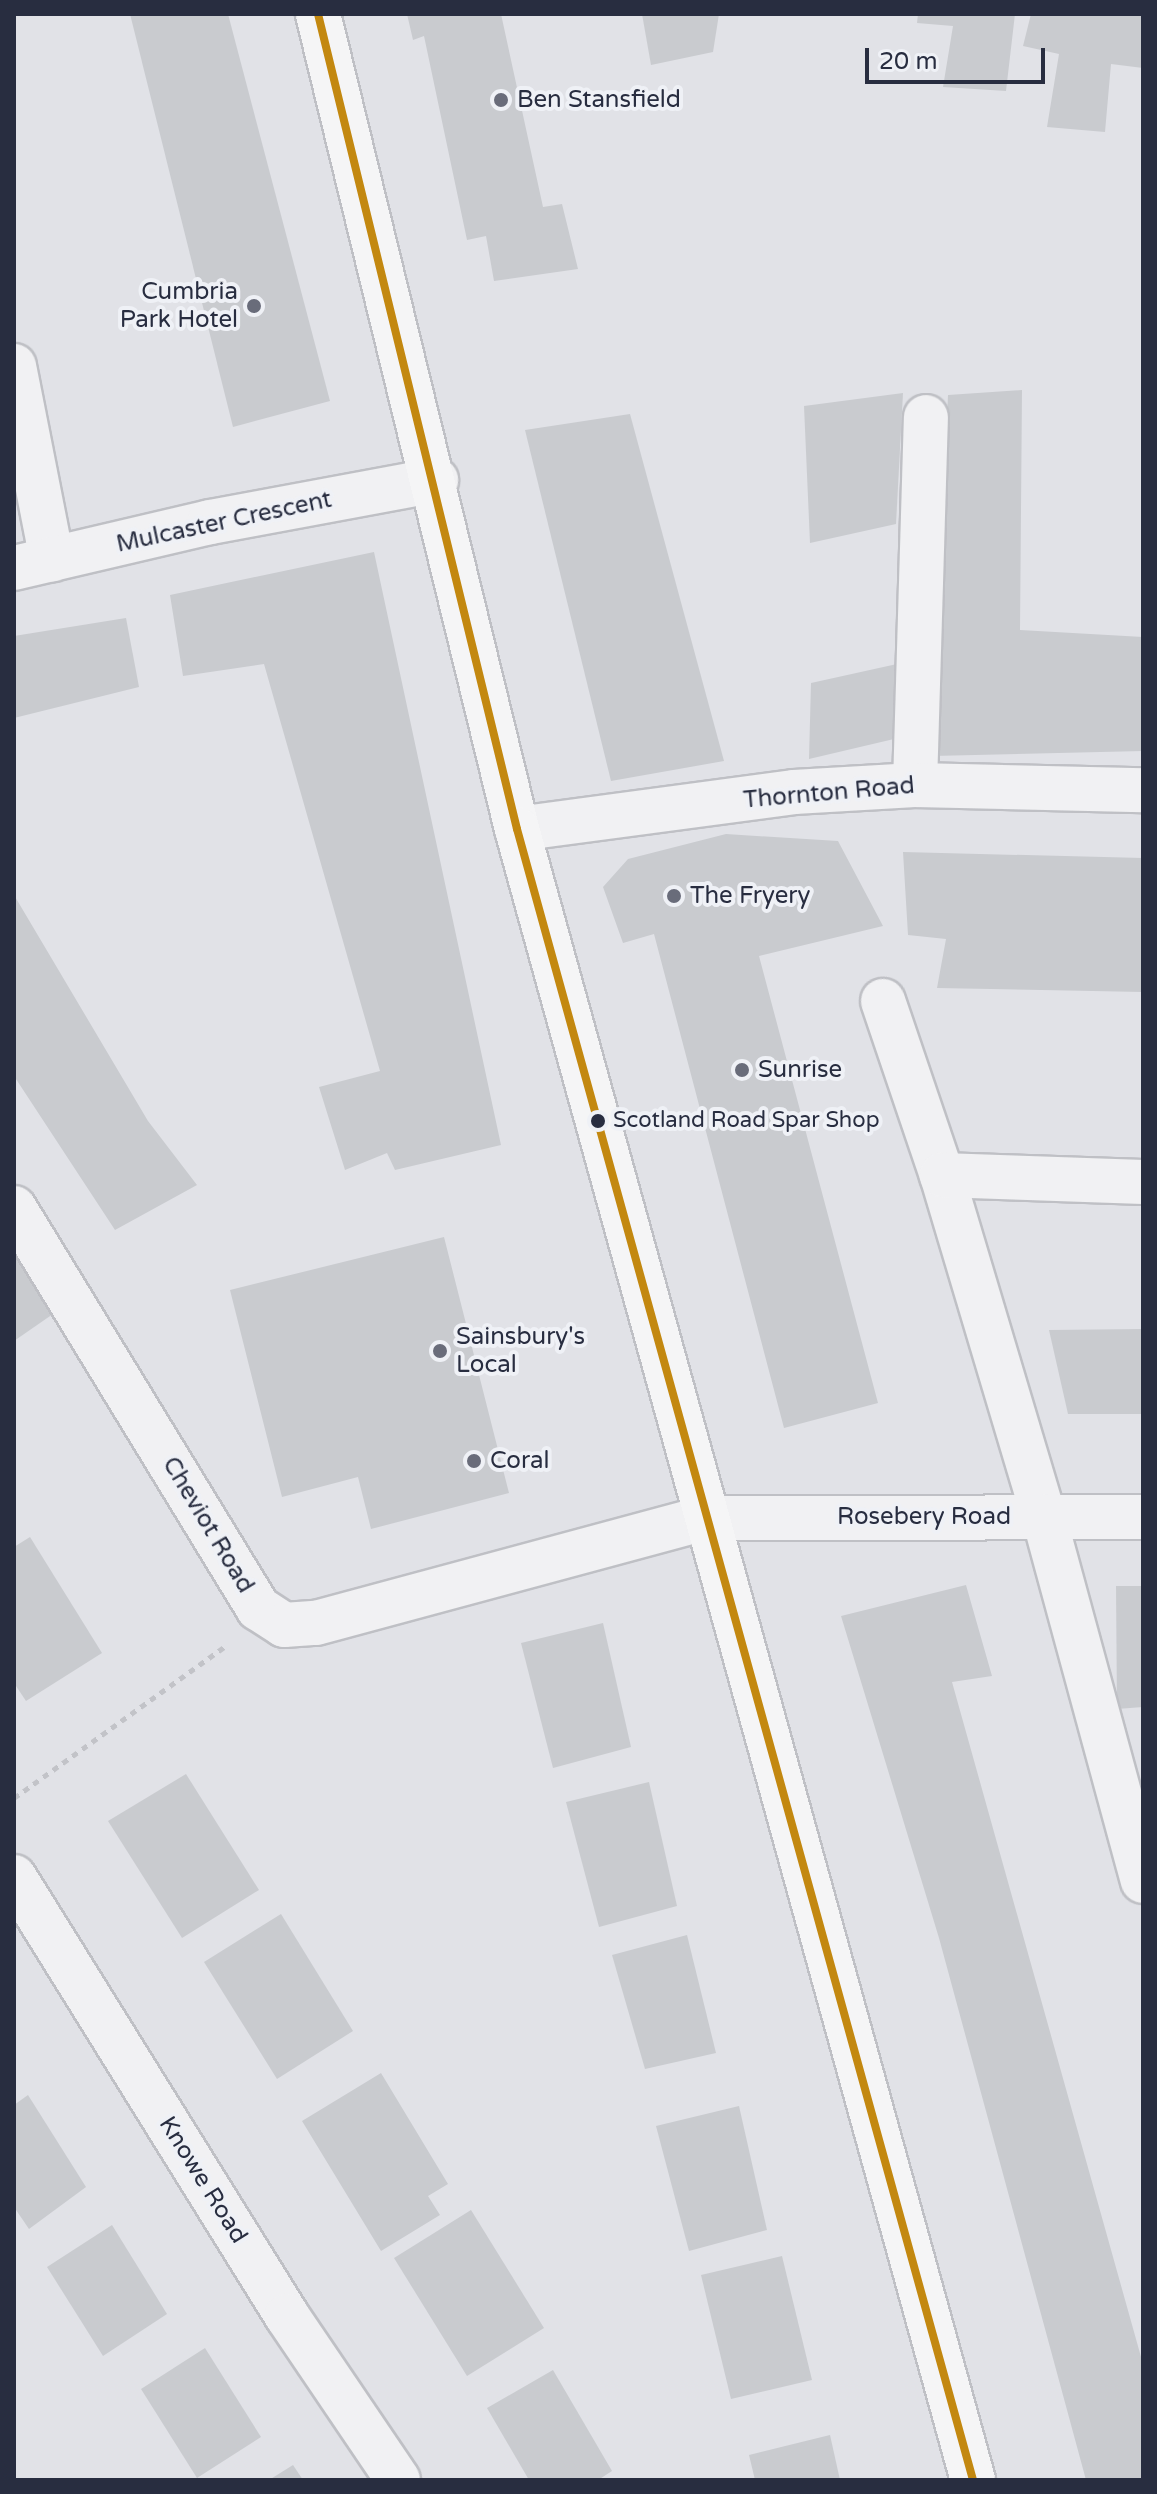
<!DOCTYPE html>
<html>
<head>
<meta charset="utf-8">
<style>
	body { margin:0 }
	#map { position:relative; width:1157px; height:2494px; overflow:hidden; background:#e1e2e7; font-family:"Varela Round",sans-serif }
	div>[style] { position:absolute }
	.building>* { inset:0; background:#c9cbcf }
	.path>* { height:5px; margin-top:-2.5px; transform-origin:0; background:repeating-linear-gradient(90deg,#c2c3c8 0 6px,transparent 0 12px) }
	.roads { filter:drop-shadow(2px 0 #bfc0c5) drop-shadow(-2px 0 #bfc0c5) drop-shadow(0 2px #bfc0c5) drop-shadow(0 -2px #bfc0c5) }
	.minor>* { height:44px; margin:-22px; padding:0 22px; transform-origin:22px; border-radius:22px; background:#f1f1f3 }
	.major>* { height:44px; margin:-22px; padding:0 22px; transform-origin:22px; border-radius:22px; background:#f5f5f6 }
	.bus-1>* { height:8px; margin:-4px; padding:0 4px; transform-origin:4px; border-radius:4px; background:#c38810 }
	.dots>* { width:22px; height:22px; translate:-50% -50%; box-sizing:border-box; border:4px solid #eff1f6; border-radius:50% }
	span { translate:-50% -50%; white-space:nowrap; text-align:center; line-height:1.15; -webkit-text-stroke:8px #eff1f6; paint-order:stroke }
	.bus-label { font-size:22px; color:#282d40 }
	.left { translate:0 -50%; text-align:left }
	.poi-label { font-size:24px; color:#282d40 }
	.right { translate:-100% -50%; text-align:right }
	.street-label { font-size:24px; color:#282d40 }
	.frame { position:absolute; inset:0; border:16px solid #282d40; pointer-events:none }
	.scale { position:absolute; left:865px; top:48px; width:180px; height:36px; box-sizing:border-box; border:4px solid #282d40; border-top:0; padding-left:10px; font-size:24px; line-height:28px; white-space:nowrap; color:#282d40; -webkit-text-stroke:6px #eff1f6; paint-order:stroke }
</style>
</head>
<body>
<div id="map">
	<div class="building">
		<div style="clip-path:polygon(130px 14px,228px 14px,330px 401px,233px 427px)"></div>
		<div style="clip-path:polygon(407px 14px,501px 14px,543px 207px,562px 204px,578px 269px,494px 281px,486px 236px,467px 240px,424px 36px,413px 40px)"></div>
		<div style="clip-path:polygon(642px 14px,719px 14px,713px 52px,651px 65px)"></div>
		<div style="clip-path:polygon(918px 14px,1015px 14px,1006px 91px,943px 87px,953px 26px,917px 23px)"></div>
		<div style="clip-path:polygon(1031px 14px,1143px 14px,1143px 68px,1111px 64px,1105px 132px,1047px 127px,1059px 54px,1023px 46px)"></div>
		<div style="clip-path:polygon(1022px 390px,1020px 630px,1143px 637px,1143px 751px,932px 756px,948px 395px)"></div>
		<div style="clip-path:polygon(903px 393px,896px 524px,810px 543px,804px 406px)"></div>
		<div style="clip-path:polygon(630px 414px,724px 761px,611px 781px,525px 430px)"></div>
		<div style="clip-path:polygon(374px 552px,501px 1145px,395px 1170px,387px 1153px,345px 1170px,319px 1087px,380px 1071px,264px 664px,183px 676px,170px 595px)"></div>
		<div style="clip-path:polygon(126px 618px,139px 687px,14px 718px,14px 636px)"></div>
		<div style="clip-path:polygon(897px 664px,894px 739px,809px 759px,811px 683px)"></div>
		<div style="clip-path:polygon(726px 834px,838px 841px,883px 926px,759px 956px,878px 1403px,784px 1428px,654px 934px,623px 943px,603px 887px,628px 859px)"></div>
		<div style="clip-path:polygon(903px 852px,1143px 858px,1143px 992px,937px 988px,946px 939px,908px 935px)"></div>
		<div style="clip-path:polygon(14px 895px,148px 1121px,197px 1185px,115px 1230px,14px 1076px)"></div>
		<div style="clip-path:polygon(444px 1237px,509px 1493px,371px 1529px,358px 1477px,282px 1497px,230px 1290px)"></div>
		<div style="clip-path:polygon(14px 1254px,53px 1314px,14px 1341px)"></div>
		<div style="clip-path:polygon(1143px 1329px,1143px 1414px,1068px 1414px,1049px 1330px)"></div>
		<div style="clip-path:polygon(30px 1537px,102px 1653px,26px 1701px,14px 1683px,14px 1547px)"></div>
		<div style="clip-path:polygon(966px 1585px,992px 1676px,952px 1682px,1143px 2364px,1143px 2480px,1086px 2480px,939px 1938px,841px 1616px)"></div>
		<div style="clip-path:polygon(1116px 1586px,1143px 1586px,1143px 1707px,1117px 1709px)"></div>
		<div style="clip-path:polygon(603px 1623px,631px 1747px,553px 1768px,521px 1643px)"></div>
		<div style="clip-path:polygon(186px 1774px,259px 1890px,182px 1938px,108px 1821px)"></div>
		<div style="clip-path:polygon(649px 1782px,677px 1906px,599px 1927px,566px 1802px)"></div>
		<div style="clip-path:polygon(281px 1914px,353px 2031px,277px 2079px,204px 1962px)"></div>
		<div style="clip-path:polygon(687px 1935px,716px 2053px,645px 2069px,612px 1955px)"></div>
		<div style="clip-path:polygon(381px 2073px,448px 2184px,428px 2196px,440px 2215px,381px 2251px,302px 2121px)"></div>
		<div style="clip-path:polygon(28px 2095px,86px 2187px,29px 2229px,14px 2207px,14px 2105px)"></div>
		<div style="clip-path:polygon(739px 2106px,767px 2230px,689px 2251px,656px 2126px)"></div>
		<div style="clip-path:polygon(471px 2210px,544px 2328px,467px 2376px,394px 2258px)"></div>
		<div style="clip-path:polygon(112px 2225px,167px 2314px,103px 2356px,47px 2267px)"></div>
		<div style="clip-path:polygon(782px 2256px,812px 2380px,731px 2399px,701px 2275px)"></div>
		<div style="clip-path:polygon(205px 2348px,261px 2437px,197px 2478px,141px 2389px)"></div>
		<div style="clip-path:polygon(553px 2370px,612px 2471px,598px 2480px,529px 2480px,487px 2408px)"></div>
		<div style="clip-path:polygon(830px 2435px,840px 2480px,755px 2480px,749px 2455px)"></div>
		<div style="clip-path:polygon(293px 2465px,303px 2480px,269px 2480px)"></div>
	</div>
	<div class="path">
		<div style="left:14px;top:1798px;width:259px;rotate:-35.7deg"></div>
	</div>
	<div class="roads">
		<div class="minor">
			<div style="left:14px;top:366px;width:197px;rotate:78.9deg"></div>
			<div style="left:14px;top:568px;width:201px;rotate:-13.2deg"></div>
			<div style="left:210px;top:522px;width:230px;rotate:-10.5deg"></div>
			<div style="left:915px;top:785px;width:368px;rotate:-88.3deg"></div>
			<div style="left:517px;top:829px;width:279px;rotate:-7.6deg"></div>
			<div style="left:794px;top:792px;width:121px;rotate:-3.3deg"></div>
			<div style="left:915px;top:785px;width:228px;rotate:1.3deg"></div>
			<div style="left:883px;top:1001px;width:184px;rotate:71.3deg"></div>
			<div style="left:942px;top:1175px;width:357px;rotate:73.4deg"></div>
			<div style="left:1044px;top:1517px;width:377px;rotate:74.8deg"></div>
			<div style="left:942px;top:1175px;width:201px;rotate:2deg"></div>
			<div style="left:14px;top:1208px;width:469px;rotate:58.6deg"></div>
			<div style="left:258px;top:1608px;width:31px;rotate:33deg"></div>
			<div style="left:284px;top:1625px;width:32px;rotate:-4deg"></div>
			<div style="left:316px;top:1623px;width:403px;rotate:-15.1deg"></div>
			<div style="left:705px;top:1518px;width:438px;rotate:-0.1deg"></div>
			<div style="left:14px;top:1877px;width:517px;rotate:58.12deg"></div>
			<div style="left:287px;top:2316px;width:198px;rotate:55.9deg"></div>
		</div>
		<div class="major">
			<div style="left:318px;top:14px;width:839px;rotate:76.28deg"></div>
			<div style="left:517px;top:829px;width:1713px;rotate:74.56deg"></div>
		</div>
	</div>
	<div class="bus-1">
		<div style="left:318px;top:14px;width:839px;rotate:76.28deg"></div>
		<div style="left:517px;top:829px;width:1713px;rotate:74.56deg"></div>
	</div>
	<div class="dots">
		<div style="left:501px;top:100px;background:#696c7a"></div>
		<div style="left:254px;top:306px;background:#696c7a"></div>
		<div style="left:674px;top:896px;background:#696c7a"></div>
		<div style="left:742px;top:1070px;background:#696c7a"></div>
		<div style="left:598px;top:1121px;background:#282d40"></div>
		<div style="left:440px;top:1351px;background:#696c7a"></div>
		<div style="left:474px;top:1461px;background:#696c7a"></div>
	</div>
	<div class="bus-label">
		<span class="left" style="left:613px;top:1121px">Scotland Road Spar Shop</span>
	</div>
	<div class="poi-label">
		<span class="left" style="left:517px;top:100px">Ben Stansfield</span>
		<span class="right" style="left:238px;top:306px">Cumbria<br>Park Hotel</span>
		<span class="left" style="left:690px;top:896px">The Fryery</span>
		<span class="left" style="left:758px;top:1070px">Sunrise</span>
		<span class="left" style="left:456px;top:1351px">Sainsbury's<br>Local</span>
		<span class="left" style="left:490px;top:1461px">Coral</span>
	</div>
	<div class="street-label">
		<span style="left:224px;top:522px;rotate:-12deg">Mulcaster Crescent</span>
		<span style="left:829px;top:793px;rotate:-5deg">Thornton Road</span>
		<span style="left:924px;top:1517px">Rosebery Road</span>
		<span style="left:208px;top:1525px;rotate:59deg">Cheviot Road</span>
		<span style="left:203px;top:2180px;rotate:58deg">Knowe Road</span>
	</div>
	<div class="frame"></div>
	<div class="scale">20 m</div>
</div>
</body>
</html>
